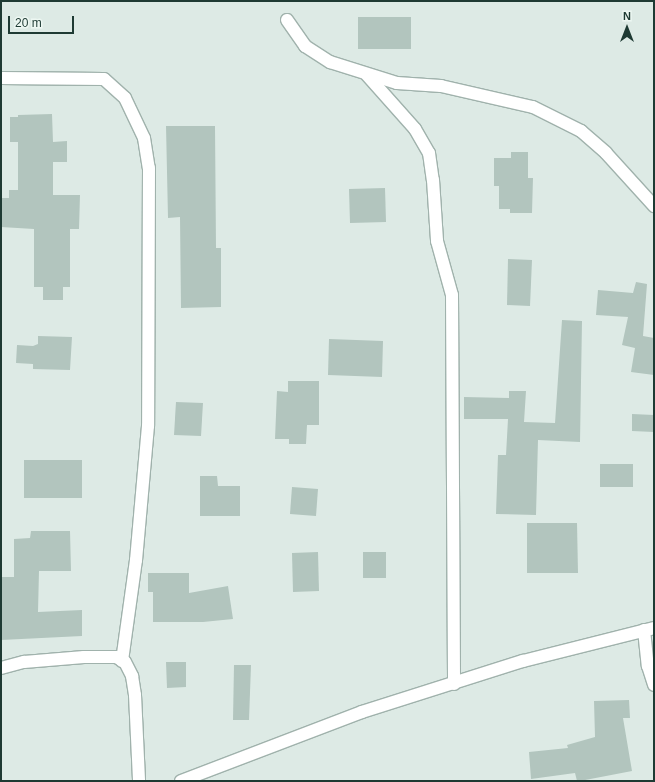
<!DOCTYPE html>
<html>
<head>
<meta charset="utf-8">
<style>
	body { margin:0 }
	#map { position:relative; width:655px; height:782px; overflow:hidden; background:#ddeae5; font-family:Arial,sans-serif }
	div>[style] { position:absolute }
	.building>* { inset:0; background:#b2c5be }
	.roads { filter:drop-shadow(1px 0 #a0b2ac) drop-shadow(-1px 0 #a0b2ac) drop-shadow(0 1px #a0b2ac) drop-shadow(0 -1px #a0b2ac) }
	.minor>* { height:12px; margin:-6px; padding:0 6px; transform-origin:6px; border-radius:6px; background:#fff }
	span { translate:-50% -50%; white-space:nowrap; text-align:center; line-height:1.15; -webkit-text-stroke:3.5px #edf7f2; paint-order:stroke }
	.frame { position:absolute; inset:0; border:2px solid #1e3a33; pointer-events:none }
	.north { position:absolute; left:607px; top:8px; width:40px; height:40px; -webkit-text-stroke:3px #edf7f2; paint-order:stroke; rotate:0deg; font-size:11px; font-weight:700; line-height:16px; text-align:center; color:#1e3a33 }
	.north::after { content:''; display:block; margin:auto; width:14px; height:18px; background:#1e3a33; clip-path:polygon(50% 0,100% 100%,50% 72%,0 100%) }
	.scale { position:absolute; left:8px; top:16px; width:66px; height:18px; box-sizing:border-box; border:2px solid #1e3a33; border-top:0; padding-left:5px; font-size:12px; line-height:14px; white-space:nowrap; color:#1e3a33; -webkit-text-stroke:3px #edf7f2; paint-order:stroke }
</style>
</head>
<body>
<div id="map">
	<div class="building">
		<div style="clip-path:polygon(358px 17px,411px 17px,411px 49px,358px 49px)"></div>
		<div style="clip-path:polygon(52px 114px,53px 142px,67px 141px,67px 162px,53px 162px,53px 195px,80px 195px,79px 229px,70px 229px,70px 287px,63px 287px,63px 300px,43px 300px,43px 287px,34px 287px,34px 229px,1px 227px,1px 198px,9px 198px,9px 190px,18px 190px,18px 142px,10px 142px,10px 117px,18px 117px,18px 115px)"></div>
		<div style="clip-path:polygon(166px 126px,215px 126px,216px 248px,221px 248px,221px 307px,181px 308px,180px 217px,168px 218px)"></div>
		<div style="clip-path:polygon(511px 152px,528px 152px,528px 178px,533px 178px,532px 213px,510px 213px,510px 209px,499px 209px,499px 186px,494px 186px,494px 158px,511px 158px)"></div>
		<div style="clip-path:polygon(385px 188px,386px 222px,350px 223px,349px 189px)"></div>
		<div style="clip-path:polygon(508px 259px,532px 260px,530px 306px,507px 305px)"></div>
		<div style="clip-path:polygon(636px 282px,647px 284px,643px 336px,654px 338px,654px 375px,631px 372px,635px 348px,622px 345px,628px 317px,596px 315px,598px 290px,633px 293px)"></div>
		<div style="clip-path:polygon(562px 320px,582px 321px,580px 442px,538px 440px,536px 515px,496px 514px,498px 455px,506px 455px,508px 419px,464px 419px,464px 397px,509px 398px,509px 391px,526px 391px,524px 422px,555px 423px)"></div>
		<div style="clip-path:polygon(38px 336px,72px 337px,70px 370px,33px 369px,33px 364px,16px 363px,17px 345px,33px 346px,38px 344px)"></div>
		<div style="clip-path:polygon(329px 339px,383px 341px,382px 377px,328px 375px)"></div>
		<div style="clip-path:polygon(288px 381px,319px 381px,319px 425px,307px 425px,306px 444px,289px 444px,289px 439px,275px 439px,277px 391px,288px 392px)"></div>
		<div style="clip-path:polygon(176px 402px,203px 403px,201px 436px,174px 435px)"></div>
		<div style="clip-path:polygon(632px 414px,654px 415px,654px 432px,632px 431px)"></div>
		<div style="clip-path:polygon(24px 460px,82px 460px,82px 498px,24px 498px)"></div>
		<div style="clip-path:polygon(600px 464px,633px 464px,633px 487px,600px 487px)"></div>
		<div style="clip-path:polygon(200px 476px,217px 476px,218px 486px,240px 486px,240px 516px,200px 516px)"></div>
		<div style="clip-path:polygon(292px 487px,318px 489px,316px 516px,290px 514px)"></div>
		<div style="clip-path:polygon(527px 523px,577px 523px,578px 573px,527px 573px)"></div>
		<div style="clip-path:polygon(31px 531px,70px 531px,71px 571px,39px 571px,38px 612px,82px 610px,82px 636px,1px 640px,1px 577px,14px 577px,14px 539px,30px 538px)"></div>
		<div style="clip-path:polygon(318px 552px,319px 591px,293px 592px,292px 553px)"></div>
		<div style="clip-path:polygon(363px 552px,386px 552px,386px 578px,363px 578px)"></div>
		<div style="clip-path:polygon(148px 573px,189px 573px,189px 593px,228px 586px,233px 619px,203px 622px,153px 622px,153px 592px,148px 592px)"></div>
		<div style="clip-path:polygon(166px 662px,186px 662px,186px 687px,167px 688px)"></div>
		<div style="clip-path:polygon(234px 665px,251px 665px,249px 720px,233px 720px)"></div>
		<div style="clip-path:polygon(629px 700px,630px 718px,623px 718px,632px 771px,580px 781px,577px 781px,575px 773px,531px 779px,529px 752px,568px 748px,567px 745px,595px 737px,594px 701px)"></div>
	</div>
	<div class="roads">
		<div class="minor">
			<div style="left:287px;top:20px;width:32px;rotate:55deg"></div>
			<div style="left:305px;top:46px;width:30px;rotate:33deg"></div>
			<div style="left:330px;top:62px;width:70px;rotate:17.4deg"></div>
			<div style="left:397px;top:83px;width:44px;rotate:3.9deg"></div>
			<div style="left:441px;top:86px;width:94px;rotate:12.9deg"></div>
			<div style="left:533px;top:107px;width:54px;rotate:26.6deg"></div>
			<div style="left:581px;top:131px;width:33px;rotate:41deg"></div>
			<div style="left:606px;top:153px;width:72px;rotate:47.8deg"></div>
			<div style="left:367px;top:75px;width:72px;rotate:48.4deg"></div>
			<div style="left:415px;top:129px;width:28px;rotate:60deg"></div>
			<div style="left:429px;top:153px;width:27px;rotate:82deg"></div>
			<div style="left:433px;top:180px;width:61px;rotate:86.2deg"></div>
			<div style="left:437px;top:241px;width:56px;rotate:74.5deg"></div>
			<div style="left:452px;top:295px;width:389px;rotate:89.7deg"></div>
			<div style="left:1px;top:78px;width:103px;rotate:0.6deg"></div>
			<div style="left:104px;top:79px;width:28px;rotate:42deg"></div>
			<div style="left:125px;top:98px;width:44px;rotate:64.6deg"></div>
			<div style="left:144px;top:138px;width:30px;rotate:81deg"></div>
			<div style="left:149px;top:168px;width:258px;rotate:90.2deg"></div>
			<div style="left:148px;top:426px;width:135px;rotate:95.1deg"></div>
			<div style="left:136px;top:560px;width:102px;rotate:97.9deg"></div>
			<div style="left:644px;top:630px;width:36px;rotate:84deg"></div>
			<div style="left:648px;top:666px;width:20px;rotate:72deg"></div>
			<div style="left:1px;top:668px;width:24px;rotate:-15deg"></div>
			<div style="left:24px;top:662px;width:60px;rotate:-4.8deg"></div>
			<div style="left:84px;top:657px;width:32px"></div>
			<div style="left:116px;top:657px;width:10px;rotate:29deg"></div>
			<div style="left:125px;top:662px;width:16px;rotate:63deg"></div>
			<div style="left:132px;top:676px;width:19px;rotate:81deg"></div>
			<div style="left:135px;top:695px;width:86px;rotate:87.3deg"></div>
			<div style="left:181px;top:781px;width:194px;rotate:-20.9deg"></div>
			<div style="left:362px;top:712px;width:169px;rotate:-17.6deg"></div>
			<div style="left:523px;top:661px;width:135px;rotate:-14.1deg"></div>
		</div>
	</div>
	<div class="frame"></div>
	<div class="north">N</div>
	<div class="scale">20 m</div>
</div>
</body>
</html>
